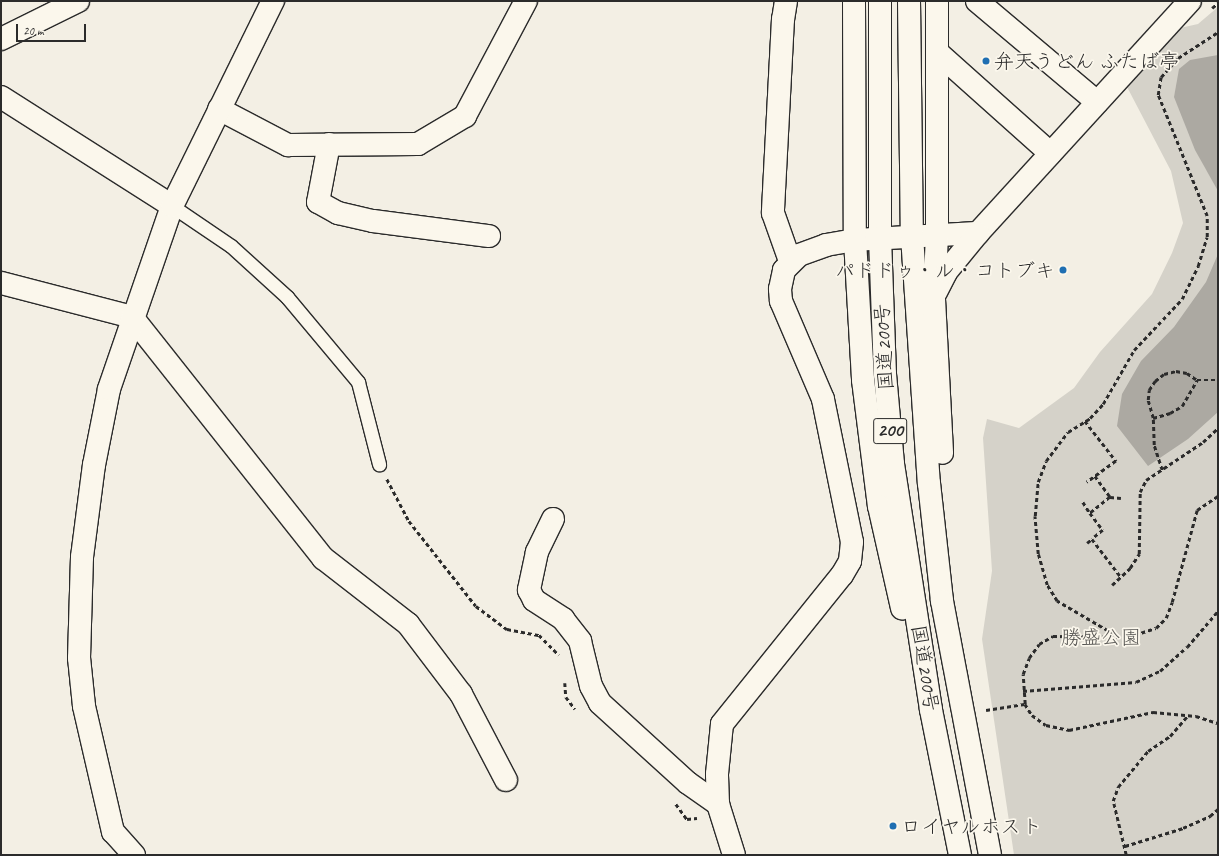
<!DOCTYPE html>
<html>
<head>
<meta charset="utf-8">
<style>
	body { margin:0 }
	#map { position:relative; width:1219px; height:856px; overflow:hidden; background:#f3efe4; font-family:Caveat,"Klee One",sans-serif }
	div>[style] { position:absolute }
	.green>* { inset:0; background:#d5d2c9 }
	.water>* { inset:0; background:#aca9a2 }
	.path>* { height:2.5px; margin-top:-1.25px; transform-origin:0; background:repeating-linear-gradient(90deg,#2b2b2b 0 4px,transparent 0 7px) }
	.roads { filter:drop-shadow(1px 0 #2b2b2b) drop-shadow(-1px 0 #2b2b2b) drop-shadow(0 1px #2b2b2b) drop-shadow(0 -1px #2b2b2b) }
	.lane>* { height:13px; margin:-6.5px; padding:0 6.5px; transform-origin:6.5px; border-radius:6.5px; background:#fbf7ec }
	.street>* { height:22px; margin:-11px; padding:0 11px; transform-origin:11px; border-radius:11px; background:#fbf7ec }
	.highway>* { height:22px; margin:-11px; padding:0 11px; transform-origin:11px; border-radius:11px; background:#fbf7ec }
	.dots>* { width:11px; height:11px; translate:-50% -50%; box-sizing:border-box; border:2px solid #fbf7ec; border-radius:50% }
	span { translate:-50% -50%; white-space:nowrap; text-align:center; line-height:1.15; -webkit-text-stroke:3.5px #fbf7ec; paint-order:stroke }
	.shield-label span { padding:1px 3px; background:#fbf7ec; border:1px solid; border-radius:3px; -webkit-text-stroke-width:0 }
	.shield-label { font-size:19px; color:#2b2b2b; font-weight:700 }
	.poi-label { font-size:20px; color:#2b2b2b }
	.left { translate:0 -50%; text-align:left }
	.right { translate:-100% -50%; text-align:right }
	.street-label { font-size:20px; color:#2b2b2b }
	.park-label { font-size:20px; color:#565552 }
	.frame { position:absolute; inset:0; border:2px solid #2b2b2b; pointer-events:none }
	.scale { position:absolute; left:16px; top:24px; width:70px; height:18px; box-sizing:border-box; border:2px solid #2b2b2b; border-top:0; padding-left:5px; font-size:12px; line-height:14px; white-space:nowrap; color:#2b2b2b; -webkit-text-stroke:3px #fbf7ec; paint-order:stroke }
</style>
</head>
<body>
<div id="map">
	<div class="green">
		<div style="clip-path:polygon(1218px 7px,1218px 855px,1014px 855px,982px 639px,992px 571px,983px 438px,987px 419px,1019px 428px,1074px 388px,1100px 352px,1152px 294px,1172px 253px,1183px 223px,1171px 171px,1126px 85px,1180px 28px,1198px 24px)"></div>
	</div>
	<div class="water">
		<div style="clip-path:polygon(1218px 55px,1218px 191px,1195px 150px,1174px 97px,1179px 69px,1190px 60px)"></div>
		<div style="clip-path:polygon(1218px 254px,1218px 412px,1188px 439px,1148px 466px,1117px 426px,1122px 394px,1141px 361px,1174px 327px,1206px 282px)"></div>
	</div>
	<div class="path">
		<div style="left:1212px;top:8px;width:8px;rotate:-40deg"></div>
		<div style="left:1153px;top:418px;width:19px;rotate:-106deg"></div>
		<div style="left:1148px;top:400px;width:10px;rotate:-84deg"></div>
		<div style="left:1149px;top:390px;width:11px;rotate:-56deg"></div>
		<div style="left:1155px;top:381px;width:11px;rotate:-38deg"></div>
		<div style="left:1164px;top:374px;width:12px;rotate:-14deg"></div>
		<div style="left:1176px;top:371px;width:11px;rotate:10deg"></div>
		<div style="left:1187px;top:373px;width:12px;rotate:35deg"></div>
		<div style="left:1085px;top:421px;width:51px;rotate:52.2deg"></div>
		<div style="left:1116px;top:461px;width:36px;rotate:144deg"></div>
		<div style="left:1162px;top:470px;width:26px;rotate:-108deg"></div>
		<div style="left:1154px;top:445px;width:27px;rotate:-92deg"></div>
		<div style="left:1153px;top:418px;width:18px;rotate:-16deg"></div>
		<div style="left:1170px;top:413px;width:14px;rotate:-30deg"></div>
		<div style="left:1182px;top:406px;width:30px;rotate:-60deg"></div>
		<div style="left:1197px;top:380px;width:21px"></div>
		<div style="left:1095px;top:476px;width:26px;rotate:54deg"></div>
		<div style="left:1110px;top:497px;width:11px;rotate:5deg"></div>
		<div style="left:387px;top:479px;width:47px;rotate:62.4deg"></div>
		<div style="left:409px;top:521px;width:108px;rotate:51.8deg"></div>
		<div style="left:476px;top:606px;width:39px;rotate:37deg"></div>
		<div style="left:507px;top:629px;width:33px;rotate:11deg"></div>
		<div style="left:539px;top:635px;width:28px;rotate:45deg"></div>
		<div style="left:1110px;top:497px;width:26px;rotate:141deg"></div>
		<div style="left:1090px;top:513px;width:21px;rotate:53deg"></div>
		<div style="left:1103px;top:530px;width:14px;rotate:141deg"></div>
		<div style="left:1092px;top:539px;width:48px;rotate:52.7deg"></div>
		<div style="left:1083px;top:502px;width:13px;rotate:58deg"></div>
		<div style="left:1087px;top:543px;width:6px;rotate:-39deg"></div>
		<div style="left:1112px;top:585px;width:25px;rotate:-43deg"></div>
		<div style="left:1130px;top:568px;width:17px;rotate:-57deg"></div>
		<div style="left:1139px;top:554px;width:62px;rotate:-89.1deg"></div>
		<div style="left:1140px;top:492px;width:13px;rotate:-63deg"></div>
		<div style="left:1146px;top:480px;width:69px;rotate:-33.7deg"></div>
		<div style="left:1203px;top:442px;width:21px;rotate:-43deg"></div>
		<div style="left:1120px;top:638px;width:73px;rotate:-149.6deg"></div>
		<div style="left:1057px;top:601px;width:19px;rotate:-122deg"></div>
		<div style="left:1047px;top:585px;width:32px;rotate:-106deg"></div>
		<div style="left:1038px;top:554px;width:38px;rotate:-95deg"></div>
		<div style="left:1035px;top:516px;width:34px;rotate:-85deg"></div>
		<div style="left:1038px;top:482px;width:22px;rotate:-69deg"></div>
		<div style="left:1046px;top:461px;width:36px;rotate:-53deg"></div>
		<div style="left:1068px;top:432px;width:26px;rotate:-32deg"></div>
		<div style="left:1090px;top:418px;width:19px;rotate:-47deg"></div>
		<div style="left:1103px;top:404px;width:62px;rotate:-60.1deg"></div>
		<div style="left:1134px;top:350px;width:70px;rotate:-46.7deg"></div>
		<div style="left:1182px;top:299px;width:37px;rotate:-64deg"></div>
		<div style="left:1198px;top:266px;width:30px;rotate:-73deg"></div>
		<div style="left:1207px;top:237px;width:21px;rotate:-90deg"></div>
		<div style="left:1207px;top:216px;width:131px;rotate:-112deg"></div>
		<div style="left:1158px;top:95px;width:18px;rotate:-81deg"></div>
		<div style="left:1161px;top:77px;width:25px;rotate:-48deg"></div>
		<div style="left:1178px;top:58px;width:48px;rotate:-33deg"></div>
		<div style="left:565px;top:683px;width:14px;rotate:86deg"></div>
		<div style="left:566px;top:697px;width:15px;rotate:53deg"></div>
		<div style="left:1023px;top:691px;width:113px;rotate:-4.6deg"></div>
		<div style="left:1136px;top:682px;width:26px;rotate:-25deg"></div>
		<div style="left:1160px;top:671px;width:36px;rotate:-42deg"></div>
		<div style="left:1187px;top:647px;width:48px;rotate:-49.3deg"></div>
		<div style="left:1025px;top:704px;width:13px;rotate:58deg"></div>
		<div style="left:1032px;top:715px;width:17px;rotate:36deg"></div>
		<div style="left:1046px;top:725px;width:24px;rotate:12deg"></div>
		<div style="left:1069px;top:730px;width:86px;rotate:-12.1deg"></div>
		<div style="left:1153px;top:712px;width:43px;rotate:5.3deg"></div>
		<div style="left:1196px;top:716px;width:23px;rotate:18deg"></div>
		<div style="left:986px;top:710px;width:39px;rotate:-9deg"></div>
		<div style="left:1025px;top:704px;width:30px;rotate:-94deg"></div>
		<div style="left:1023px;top:674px;width:17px;rotate:-69deg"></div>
		<div style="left:1029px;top:658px;width:17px;rotate:-54deg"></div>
		<div style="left:1039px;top:644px;width:16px;rotate:-30deg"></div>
		<div style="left:1053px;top:636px;width:75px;rotate:0.8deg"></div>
		<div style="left:1128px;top:637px;width:29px;rotate:-18deg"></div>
		<div style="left:1156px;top:628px;width:14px;rotate:-45deg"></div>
		<div style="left:1166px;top:618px;width:17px;rotate:-69deg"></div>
		<div style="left:1172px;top:602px;width:95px;rotate:-74.8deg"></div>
		<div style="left:1197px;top:510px;width:25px;rotate:-34deg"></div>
		<div style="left:676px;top:804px;width:19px;rotate:54deg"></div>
		<div style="left:687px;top:819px;width:10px;rotate:-6deg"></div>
		<div style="left:1125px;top:846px;width:61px;rotate:-17.2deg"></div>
		<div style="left:1183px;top:828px;width:30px;rotate:-24deg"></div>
		<div style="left:1210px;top:816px;width:11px;rotate:-41deg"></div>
		<div style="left:1126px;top:855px;width:56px;rotate:-103.5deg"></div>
		<div style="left:1113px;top:801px;width:15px;rotate:-70deg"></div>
		<div style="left:1118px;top:787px;width:47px;rotate:-50.2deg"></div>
		<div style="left:1148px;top:751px;width:27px;rotate:-34deg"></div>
		<div style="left:1170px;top:736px;width:28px;rotate:-49deg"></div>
	</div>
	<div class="roads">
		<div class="lane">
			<div style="left:172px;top:206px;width:71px;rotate:34.1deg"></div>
			<div style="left:231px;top:246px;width:76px;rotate:42.3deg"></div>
			<div style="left:287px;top:297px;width:111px;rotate:50.1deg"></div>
			<div style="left:358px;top:382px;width:85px;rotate:75.6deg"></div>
		</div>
		<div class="street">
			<div style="left:786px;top:1px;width:18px;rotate:99deg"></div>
			<div style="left:783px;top:19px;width:194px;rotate:93deg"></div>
			<div style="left:773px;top:213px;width:51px;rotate:70.5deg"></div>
			<div style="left:977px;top:1px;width:157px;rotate:40.1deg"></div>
			<div style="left:1px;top:39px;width:86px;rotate:-26.3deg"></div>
			<div style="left:937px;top:52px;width:152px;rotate:41.8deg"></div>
			<div style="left:1px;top:97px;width:203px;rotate:32.5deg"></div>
			<div style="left:219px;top:109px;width:78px;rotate:27.6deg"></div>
			<div style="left:288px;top:145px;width:130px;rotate:-0.4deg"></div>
			<div style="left:418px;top:144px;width:55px;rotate:-30.8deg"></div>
			<div style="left:465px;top:116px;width:130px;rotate:-62.1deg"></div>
			<div style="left:329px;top:144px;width:59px;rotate:100.7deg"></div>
			<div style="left:318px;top:202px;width:23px;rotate:29deg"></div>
			<div style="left:338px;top:213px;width:36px;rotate:13deg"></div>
			<div style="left:373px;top:221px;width:117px;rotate:7.4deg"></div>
			<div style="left:1px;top:283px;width:135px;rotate:14.5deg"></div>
			<div style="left:132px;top:317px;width:308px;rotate:51.6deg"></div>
			<div style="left:323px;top:558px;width:108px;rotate:37.8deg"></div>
			<div style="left:408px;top:624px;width:88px;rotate:52.9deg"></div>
			<div style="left:461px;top:694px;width:97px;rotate:62.4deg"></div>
			<div style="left:553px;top:519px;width:37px;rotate:116deg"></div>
			<div style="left:537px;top:552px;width:39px;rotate:102deg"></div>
			<div style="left:529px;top:590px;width:11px;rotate:63deg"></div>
			<div style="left:534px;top:600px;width:35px;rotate:33deg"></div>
			<div style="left:563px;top:619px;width:28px;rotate:52deg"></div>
			<div style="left:580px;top:641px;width:46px;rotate:76.3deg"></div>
			<div style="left:591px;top:686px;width:19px;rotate:62deg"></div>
			<div style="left:600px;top:703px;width:119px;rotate:42.3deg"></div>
			<div style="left:688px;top:783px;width:37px;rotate:35deg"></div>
			<div style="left:134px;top:855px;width:31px;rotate:-132deg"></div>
			<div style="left:113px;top:832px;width:129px;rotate:-103deg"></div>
			<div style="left:84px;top:706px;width:48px;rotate:-95.9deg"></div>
			<div style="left:79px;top:658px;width:101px;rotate:-88.3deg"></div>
			<div style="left:82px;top:557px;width:93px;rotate:-82.6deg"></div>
			<div style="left:94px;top:465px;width:77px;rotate:-78.8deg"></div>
			<div style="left:109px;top:389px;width:194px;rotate:-71deg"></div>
			<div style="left:172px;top:206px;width:229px;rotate:-63.8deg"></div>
			<div style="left:734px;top:855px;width:53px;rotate:-107.4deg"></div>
			<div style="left:718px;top:804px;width:30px;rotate:-92deg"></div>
			<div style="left:717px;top:774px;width:50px;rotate:-84.3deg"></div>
			<div style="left:722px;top:724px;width:191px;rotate:-51.2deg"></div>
			<div style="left:842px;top:575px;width:16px;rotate:-60deg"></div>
			<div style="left:850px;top:561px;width:19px;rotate:-84deg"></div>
			<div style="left:852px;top:542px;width:146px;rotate:-101.5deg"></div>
			<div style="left:823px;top:399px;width:107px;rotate:-113.2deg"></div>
			<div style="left:781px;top:301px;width:12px;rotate:-95deg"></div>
			<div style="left:780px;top:289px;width:19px;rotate:-78deg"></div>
			<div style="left:784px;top:270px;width:21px;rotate:-45deg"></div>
			<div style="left:799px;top:255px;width:29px;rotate:-20deg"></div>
			<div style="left:826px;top:245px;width:29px;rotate:-10deg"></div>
			<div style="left:855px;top:240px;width:123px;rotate:-3.3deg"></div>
			<div style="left:978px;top:233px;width:314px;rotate:-47.6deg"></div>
		</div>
		<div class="highway">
			<div style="left:854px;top:1px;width:239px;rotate:89.8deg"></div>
			<div style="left:855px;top:240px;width:140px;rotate:86.7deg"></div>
			<div style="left:863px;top:380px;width:127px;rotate:82.8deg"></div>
			<div style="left:879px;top:506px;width:105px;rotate:77.3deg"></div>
			<div style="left:880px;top:1px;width:237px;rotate:90deg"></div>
			<div style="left:880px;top:238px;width:136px;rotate:87.9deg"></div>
			<div style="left:885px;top:374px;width:90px;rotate:84.9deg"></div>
			<div style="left:893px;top:464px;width:249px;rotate:81.2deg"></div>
			<div style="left:931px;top:710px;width:148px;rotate:78.7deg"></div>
			<div style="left:909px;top:1px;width:235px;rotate:89.3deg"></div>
			<div style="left:912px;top:236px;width:248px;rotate:86.1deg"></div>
			<div style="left:929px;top:483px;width:119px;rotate:83.7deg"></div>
			<div style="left:942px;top:601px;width:258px;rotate:79.3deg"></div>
			<div style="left:937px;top:1px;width:234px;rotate:90deg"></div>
			<div style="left:937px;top:235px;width:64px;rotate:92.7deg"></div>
			<div style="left:934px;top:299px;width:154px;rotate:87deg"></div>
			<div style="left:936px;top:292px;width:22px;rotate:-63deg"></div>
			<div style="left:946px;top:272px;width:50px;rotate:-50.6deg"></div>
		</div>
	</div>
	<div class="dots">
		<div style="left:986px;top:61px;background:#1f6fb2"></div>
		<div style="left:1063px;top:270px;background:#1f6fb2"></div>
		<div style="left:893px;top:826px;background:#1f6fb2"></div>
	</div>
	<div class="shield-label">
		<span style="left:890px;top:431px">200</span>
	</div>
	<div class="poi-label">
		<span class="left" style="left:994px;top:61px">弁天うどん ふたば亭</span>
		<span class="right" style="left:1055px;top:270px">パドドゥ・ル・コトブキ</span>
		<span class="left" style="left:901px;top:826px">ロイヤルホスト</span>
	</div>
	<div class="street-label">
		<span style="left:884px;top:347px;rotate:-93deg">国道200号</span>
		<span style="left:925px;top:668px;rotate:81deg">国道200号</span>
	</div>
	<div class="park-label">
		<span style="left:1101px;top:637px">勝盛公園</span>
	</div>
	<div class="frame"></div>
	<div class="scale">20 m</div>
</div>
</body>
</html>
